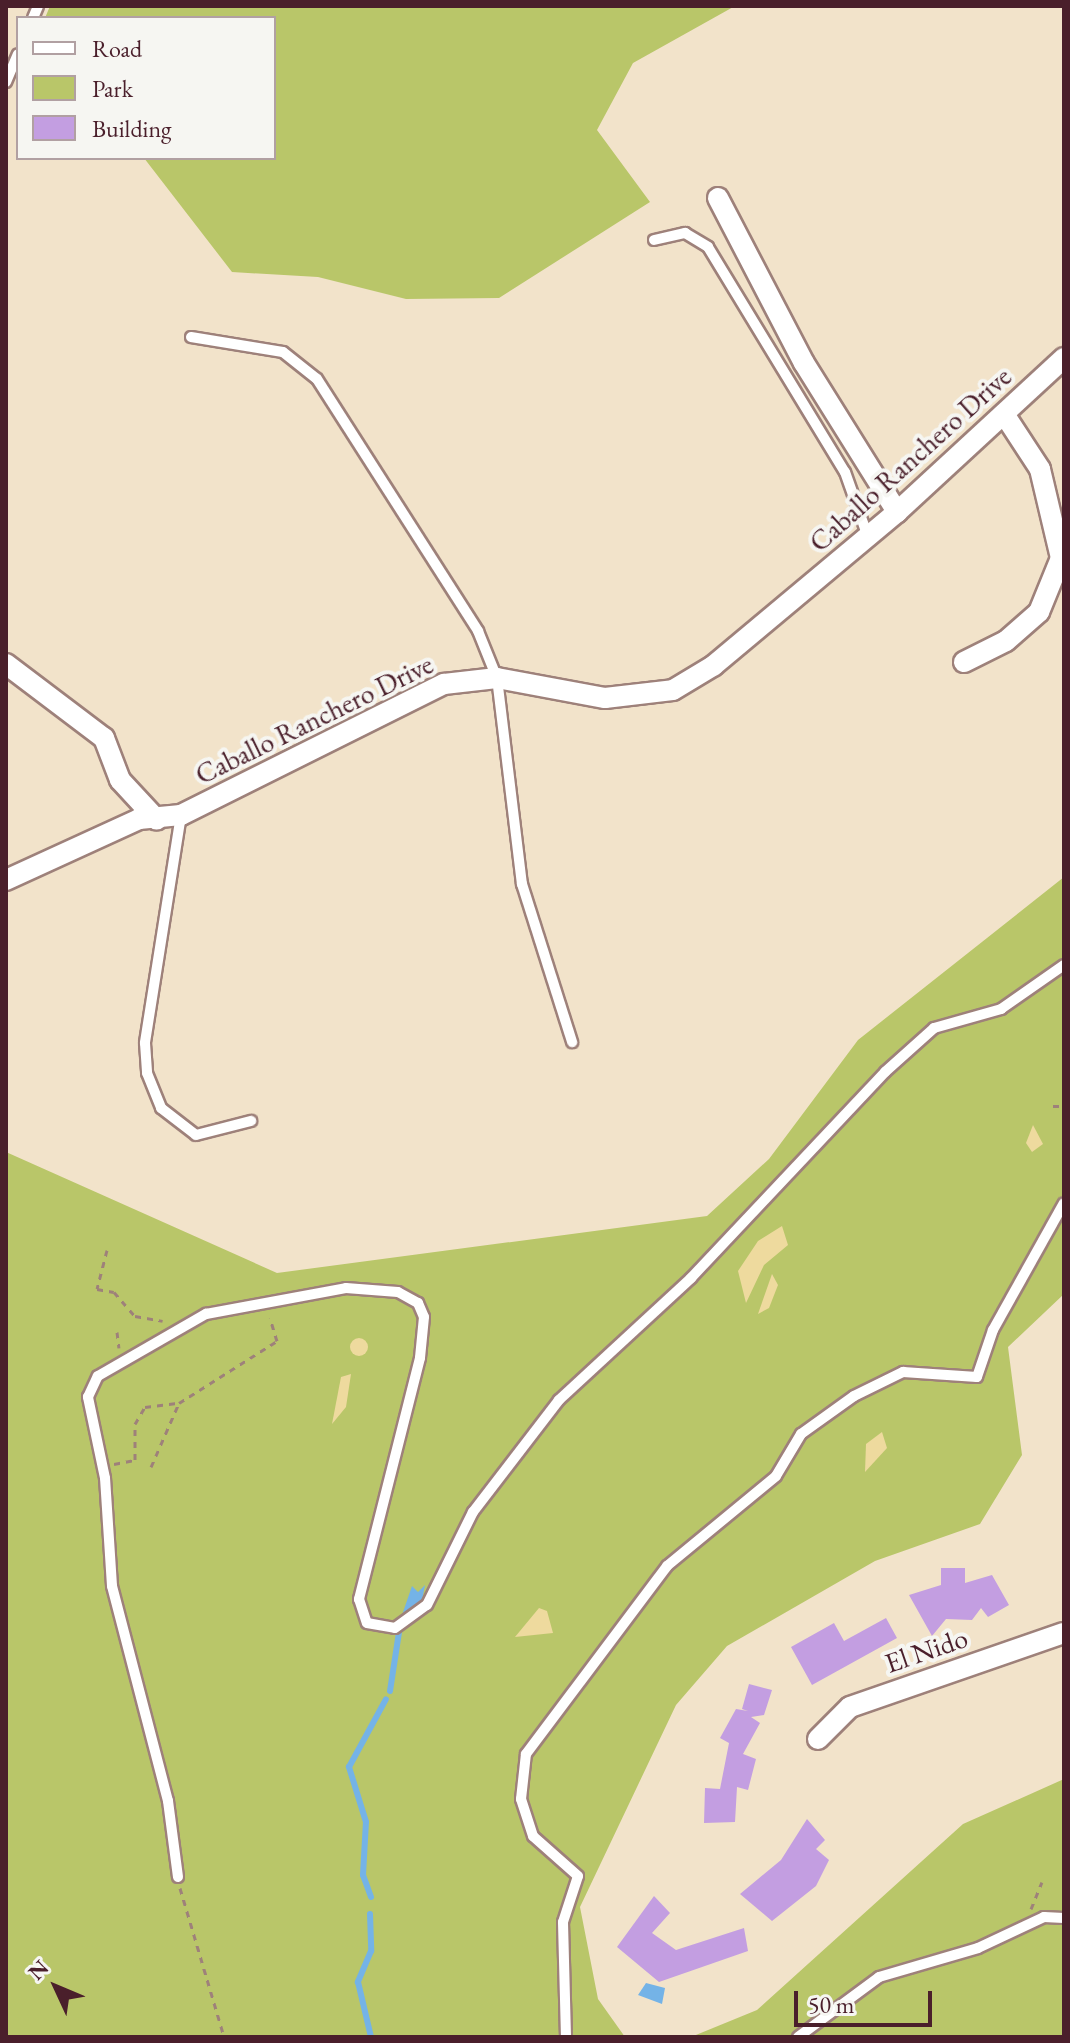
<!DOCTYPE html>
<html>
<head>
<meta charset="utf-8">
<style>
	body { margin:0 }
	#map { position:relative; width:1070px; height:2043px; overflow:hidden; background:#f2e3ca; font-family:"EB Garamond",serif }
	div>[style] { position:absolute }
	.green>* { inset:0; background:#b9c669 }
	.sand>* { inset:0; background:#eeda9e }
	.round { border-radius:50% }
	.water>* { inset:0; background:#74b3e7 }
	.stream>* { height:6px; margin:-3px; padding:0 3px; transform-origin:3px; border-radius:3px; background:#74b3e7 }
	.building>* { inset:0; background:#c39ee1 }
	.path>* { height:3px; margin-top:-1.5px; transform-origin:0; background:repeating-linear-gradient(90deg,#9e817a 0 6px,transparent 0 12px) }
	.roads { filter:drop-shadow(2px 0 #9e817a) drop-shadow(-2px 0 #9e817a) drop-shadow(0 2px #9e817a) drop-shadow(0 -2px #9e817a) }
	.service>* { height:10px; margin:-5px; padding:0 5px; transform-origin:5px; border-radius:5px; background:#fff }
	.minor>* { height:20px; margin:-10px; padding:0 10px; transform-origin:10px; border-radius:10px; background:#fff }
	span { translate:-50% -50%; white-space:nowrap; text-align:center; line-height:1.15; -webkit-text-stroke:8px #f6f6f2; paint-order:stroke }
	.street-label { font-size:28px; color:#4a1f2b }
	.frame { position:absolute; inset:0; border:8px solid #4a1f2b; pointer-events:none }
	.legend { position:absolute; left:16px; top:16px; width:260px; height:144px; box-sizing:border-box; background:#f6f6f2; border:2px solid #b1a0a2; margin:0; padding:10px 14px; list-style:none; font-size:24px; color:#4a1f2b }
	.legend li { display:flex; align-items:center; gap:16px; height:40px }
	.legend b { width:40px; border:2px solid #b1a0a2 }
	.north { position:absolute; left:16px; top:1947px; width:80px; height:80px; -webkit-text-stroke:6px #f6f6f2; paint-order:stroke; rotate:314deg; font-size:22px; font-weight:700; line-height:32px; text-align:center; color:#4a1f2b }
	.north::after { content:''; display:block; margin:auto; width:28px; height:36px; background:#4a1f2b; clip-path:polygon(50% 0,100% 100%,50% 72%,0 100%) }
	.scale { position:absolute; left:794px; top:1991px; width:138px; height:36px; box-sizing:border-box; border:4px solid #4a1f2b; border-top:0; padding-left:10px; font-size:24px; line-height:28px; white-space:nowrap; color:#4a1f2b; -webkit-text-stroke:6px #f6f6f2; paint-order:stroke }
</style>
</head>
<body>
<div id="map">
	<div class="green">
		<div style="clip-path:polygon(50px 6px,735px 6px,633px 63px,597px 130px,650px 202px,499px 298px,406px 299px,318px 277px,232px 272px,144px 158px,274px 158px,274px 18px,45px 18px)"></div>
		<div style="clip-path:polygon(1064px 877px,1064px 1294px,1008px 1347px,1022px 1455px,980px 1524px,875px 1561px,727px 1646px,676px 1705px,580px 1907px,598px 1999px,625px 2037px,6px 2037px,6px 1152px,277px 1273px,707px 1216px,769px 1159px,858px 1040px)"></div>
		<div style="clip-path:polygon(1064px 1779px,1064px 2037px,691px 2037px,757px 2010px,963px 1824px)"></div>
	</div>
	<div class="sand">
		<div style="clip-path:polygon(1033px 1125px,1043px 1144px,1032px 1152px,1026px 1143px)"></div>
		<div style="clip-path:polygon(782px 1226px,788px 1245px,764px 1265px,746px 1303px,738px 1271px,758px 1241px)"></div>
		<div style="clip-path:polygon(772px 1274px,778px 1285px,769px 1308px,758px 1314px)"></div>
		<div class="round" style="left:350px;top:1338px;width:18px;height:18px"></div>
		<div style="clip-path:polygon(351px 1374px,346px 1407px,332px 1424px,341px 1377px)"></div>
		<div style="clip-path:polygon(882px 1432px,887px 1448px,865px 1472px,866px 1444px)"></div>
		<div style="clip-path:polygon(539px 1608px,547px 1611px,553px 1633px,515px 1637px)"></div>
	</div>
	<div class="water">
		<div style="clip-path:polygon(425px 1585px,421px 1606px,401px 1618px,412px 1586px,418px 1592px)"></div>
		<div style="clip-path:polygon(646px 1983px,665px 1988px,662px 2004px,638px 1995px)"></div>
	</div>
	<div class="stream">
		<div style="left:390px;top:1691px;width:60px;rotate:-81.3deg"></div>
		<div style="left:371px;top:1897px;width:23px;rotate:-110deg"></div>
		<div style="left:363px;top:1875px;width:53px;rotate:-86.8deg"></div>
		<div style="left:366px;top:1822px;width:58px;rotate:-107.2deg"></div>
		<div style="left:349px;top:1767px;width:77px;rotate:-61.4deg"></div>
		<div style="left:370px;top:1914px;width:37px;rotate:88deg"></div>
		<div style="left:371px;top:1951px;width:34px;rotate:113deg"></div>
		<div style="left:358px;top:1982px;width:57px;rotate:76.7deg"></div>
	</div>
	<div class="building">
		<div style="clip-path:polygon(941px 1568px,965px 1568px,965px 1583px,992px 1575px,1009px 1605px,988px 1617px,981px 1608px,972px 1620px,946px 1619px,932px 1636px,909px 1595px,941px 1585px)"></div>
		<div style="clip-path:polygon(886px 1618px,897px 1638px,812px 1685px,791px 1647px,834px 1623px,844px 1641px)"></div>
		<div style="clip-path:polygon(749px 1684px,772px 1690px,764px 1715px,751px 1717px,760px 1723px,743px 1754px,756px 1759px,748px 1790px,737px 1787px,735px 1822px,704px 1823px,705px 1788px,720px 1789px,729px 1743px,720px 1738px,736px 1709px,748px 1711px,742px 1709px)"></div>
		<div style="clip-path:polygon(807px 1819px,825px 1840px,816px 1849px,829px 1860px,816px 1886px,772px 1921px,740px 1894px,781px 1860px)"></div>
		<div style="clip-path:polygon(654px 1896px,670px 1913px,652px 1933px,676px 1950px,744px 1928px,748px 1951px,659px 1982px,617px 1947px)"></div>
	</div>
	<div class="path">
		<div style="left:1053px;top:1106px;width:11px"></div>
		<div style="left:107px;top:1250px;width:40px;rotate:104.4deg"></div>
		<div style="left:97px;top:1289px;width:17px;rotate:10deg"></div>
		<div style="left:114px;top:1292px;width:32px;rotate:49deg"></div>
		<div style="left:135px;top:1316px;width:28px;rotate:10deg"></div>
		<div style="left:117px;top:1332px;width:16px;rotate:83deg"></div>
		<div style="left:114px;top:1464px;width:21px;rotate:-11deg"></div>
		<div style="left:135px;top:1460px;width:36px;rotate:-90deg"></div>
		<div style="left:135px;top:1424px;width:20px;rotate:-60deg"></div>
		<div style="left:145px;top:1407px;width:34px;rotate:-7deg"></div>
		<div style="left:179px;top:1403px;width:116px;rotate:-32.3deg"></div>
		<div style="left:277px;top:1341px;width:24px;rotate:-107deg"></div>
		<div style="left:151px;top:1467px;width:70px;rotate:-66.4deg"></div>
		<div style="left:180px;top:1888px;width:155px;rotate:73.5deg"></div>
		<div style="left:1031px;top:1909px;width:29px;rotate:-68deg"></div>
	</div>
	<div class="roads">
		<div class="service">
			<div style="left:33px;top:18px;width:13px;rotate:-67deg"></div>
			<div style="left:6px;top:82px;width:30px;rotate:-67deg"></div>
			<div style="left:654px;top:240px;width:32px;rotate:-13deg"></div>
			<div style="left:685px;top:233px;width:27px;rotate:31deg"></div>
			<div style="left:708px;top:247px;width:263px;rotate:58.7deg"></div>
			<div style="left:845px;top:472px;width:69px;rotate:70.5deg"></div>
			<div style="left:191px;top:337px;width:93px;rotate:9.3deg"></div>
			<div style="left:283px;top:352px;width:43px;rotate:38.5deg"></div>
			<div style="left:317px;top:379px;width:299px;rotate:57.4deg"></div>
			<div style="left:478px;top:631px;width:51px;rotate:68deg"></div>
			<div style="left:497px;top:678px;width:208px;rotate:83.1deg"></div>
			<div style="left:522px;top:884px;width:166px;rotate:72.4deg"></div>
			<div style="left:181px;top:815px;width:231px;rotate:99deg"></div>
			<div style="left:145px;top:1043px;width:30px;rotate:86deg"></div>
			<div style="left:147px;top:1073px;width:38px;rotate:68deg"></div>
			<div style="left:161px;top:1108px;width:44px;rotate:37.6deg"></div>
			<div style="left:196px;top:1135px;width:57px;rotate:-14.3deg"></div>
			<div style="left:178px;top:1877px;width:77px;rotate:-97.5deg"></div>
			<div style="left:168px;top:1801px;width:222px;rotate:-104.6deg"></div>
			<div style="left:112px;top:1586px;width:108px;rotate:-93.7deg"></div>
			<div style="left:105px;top:1478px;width:83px;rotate:-101.9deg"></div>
			<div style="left:88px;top:1397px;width:23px;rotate:-65deg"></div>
			<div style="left:98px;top:1376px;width:125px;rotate:-29.9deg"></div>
			<div style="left:206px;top:1314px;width:142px;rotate:-10.5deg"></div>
			<div style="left:346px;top:1288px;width:52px;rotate:4.4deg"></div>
			<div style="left:398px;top:1292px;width:23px;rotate:29deg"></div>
			<div style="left:418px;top:1303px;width:15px;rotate:67deg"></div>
			<div style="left:424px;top:1317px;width:41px;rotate:95.6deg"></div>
			<div style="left:420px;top:1358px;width:249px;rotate:104.2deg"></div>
			<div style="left:359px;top:1599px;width:25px;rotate:72deg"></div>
			<div style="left:367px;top:1623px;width:28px;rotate:10deg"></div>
			<div style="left:395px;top:1628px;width:39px;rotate:-36deg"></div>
			<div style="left:427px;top:1605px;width:104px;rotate:-63.7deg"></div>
			<div style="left:473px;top:1512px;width:141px;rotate:-52.5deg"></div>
			<div style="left:559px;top:1400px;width:180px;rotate:-42.7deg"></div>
			<div style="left:691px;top:1278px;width:283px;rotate:-46.7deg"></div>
			<div style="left:885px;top:1072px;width:66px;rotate:-41.9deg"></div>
			<div style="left:934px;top:1028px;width:70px;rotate:-15.8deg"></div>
			<div style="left:1001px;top:1009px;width:77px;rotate:-34.9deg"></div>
			<div style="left:566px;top:2037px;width:115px;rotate:-91.5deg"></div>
			<div style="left:563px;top:1922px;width:48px;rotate:-71.9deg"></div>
			<div style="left:578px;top:1876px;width:60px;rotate:-138.4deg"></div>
			<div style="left:533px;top:1836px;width:39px;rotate:-108deg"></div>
			<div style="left:521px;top:1799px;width:45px;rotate:-83.7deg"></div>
			<div style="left:526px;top:1754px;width:235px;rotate:-53.1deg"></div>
			<div style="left:667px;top:1566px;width:141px;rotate:-39.5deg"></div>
			<div style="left:776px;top:1476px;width:49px;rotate:-59.2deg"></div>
			<div style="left:801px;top:1434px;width:65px;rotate:-35.6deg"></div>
			<div style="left:854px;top:1396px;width:55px;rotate:-26.1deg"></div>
			<div style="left:903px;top:1372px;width:74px;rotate:3.9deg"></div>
			<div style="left:977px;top:1377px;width:50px;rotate:-71.2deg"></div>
			<div style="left:993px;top:1330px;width:145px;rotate:-60.8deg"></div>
			<div style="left:798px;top:2037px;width:101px;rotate:-36.5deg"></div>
			<div style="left:879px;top:1977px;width:103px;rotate:-16.3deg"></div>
			<div style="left:978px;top:1948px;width:73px;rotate:-25.2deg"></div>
			<div style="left:1044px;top:1917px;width:20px;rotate:3deg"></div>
		</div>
		<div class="minor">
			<div style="left:718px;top:198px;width:186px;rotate:62.5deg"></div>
			<div style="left:804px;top:363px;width:176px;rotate:58deg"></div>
			<div style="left:964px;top:662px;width:47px;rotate:-26.6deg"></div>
			<div style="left:1006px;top:641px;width:44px;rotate:-41.3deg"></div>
			<div style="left:1039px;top:612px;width:58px;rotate:-67.8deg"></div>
			<div style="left:1061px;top:558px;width:91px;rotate:-103.3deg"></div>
			<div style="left:1040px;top:469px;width:66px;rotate:-123.2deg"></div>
			<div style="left:6px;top:664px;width:123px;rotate:37.1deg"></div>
			<div style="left:104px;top:738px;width:45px;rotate:69.1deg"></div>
			<div style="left:120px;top:780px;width:54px;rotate:47.2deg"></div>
			<div style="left:6px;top:880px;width:146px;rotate:-24.6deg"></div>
			<div style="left:139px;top:819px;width:42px;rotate:-5.4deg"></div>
			<div style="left:181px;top:815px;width:294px;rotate:-26.5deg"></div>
			<div style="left:444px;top:684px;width:53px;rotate:-6.5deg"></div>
			<div style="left:497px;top:678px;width:110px;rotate:10.5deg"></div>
			<div style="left:605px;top:698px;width:68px;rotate:-6.7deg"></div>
			<div style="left:673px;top:690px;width:47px;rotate:-31deg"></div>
			<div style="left:713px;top:666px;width:240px;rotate:-39.9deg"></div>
			<div style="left:897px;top:512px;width:227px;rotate:-42.7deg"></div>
			<div style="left:818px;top:1739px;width:45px;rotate:-45deg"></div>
			<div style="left:850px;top:1707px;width:226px;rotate:-19.1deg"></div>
		</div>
	</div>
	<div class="street-label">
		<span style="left:910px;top:459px;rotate:-42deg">Caballo Ranchero Drive</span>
		<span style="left:314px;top:719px;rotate:-26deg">Caballo Ranchero Drive</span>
		<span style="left:926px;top:1650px;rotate:-19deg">El Nido</span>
	</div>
	<div class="frame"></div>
	<ul class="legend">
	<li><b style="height:10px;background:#fff"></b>Road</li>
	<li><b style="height:22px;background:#b9c669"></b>Park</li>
	<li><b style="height:22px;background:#c39ee1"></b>Building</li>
	</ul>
	<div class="north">N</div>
	<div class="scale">50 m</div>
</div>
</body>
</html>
